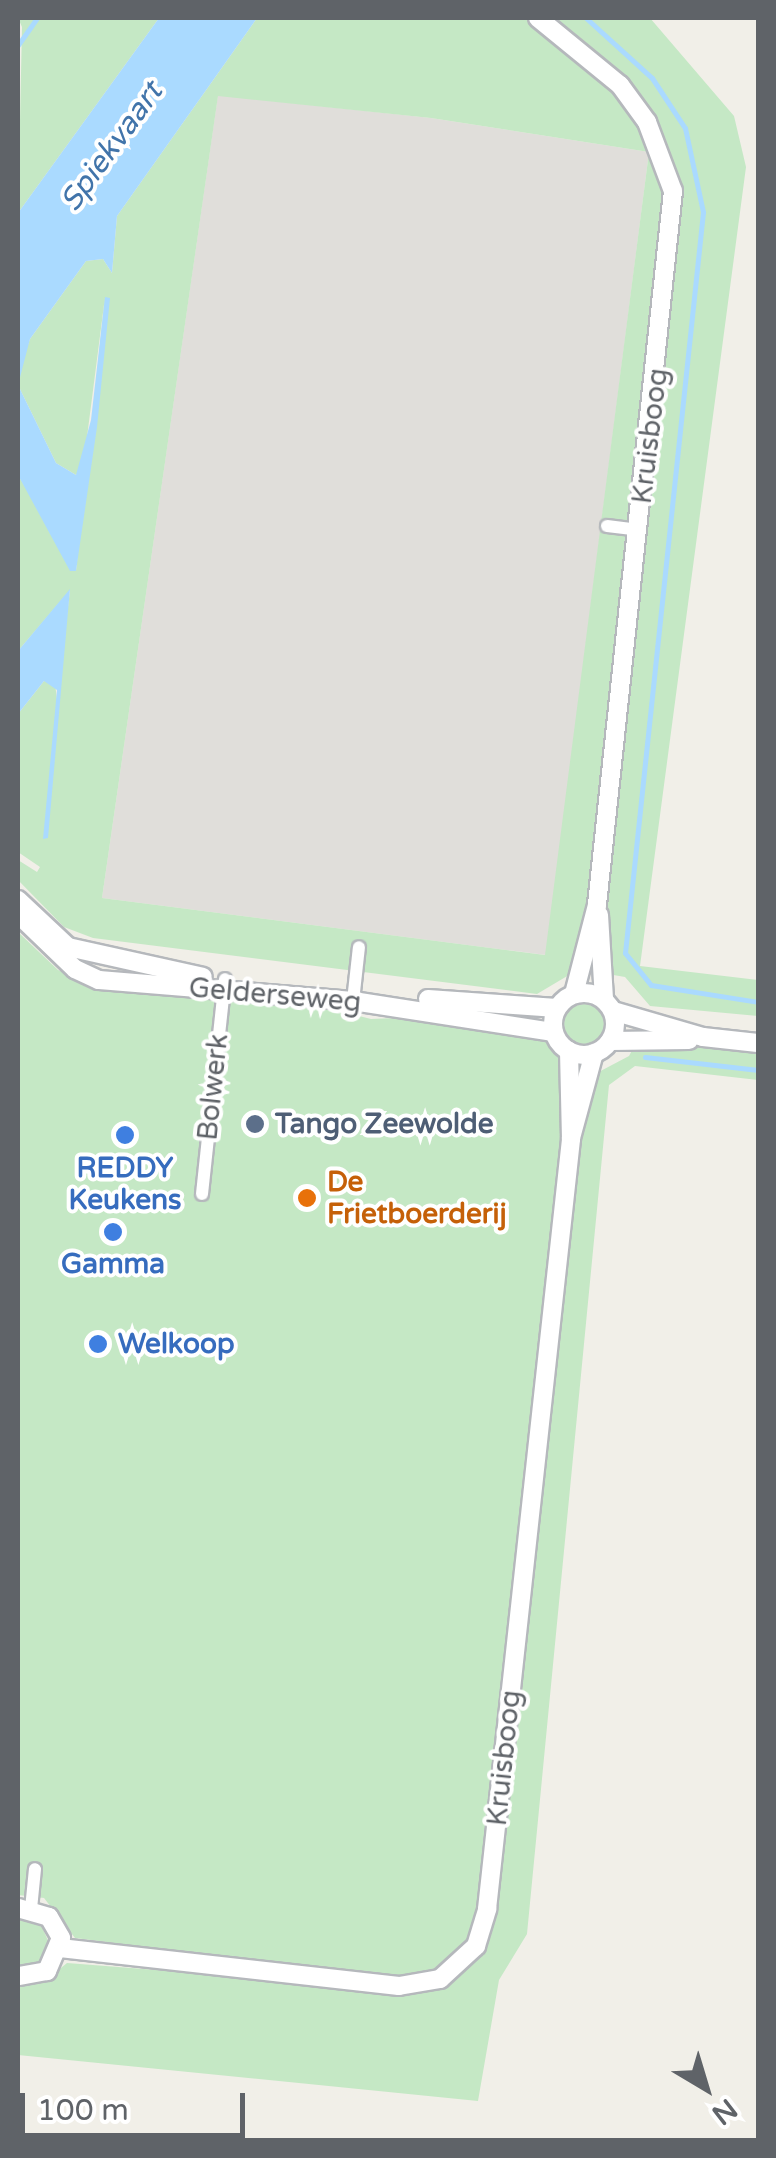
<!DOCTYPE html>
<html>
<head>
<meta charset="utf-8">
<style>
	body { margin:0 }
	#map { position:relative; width:776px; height:2158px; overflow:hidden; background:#f1efe8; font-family:"Varela Round",sans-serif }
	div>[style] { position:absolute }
	.industrial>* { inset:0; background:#e0deda }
	.green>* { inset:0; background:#c5e8c5 }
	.round { border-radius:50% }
	.water>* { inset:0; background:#aadaff }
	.stream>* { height:5px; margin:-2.5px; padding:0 2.5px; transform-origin:2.5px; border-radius:2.5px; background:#aadaff }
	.roads { filter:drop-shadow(2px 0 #b5b8bc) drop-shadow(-2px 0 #b5b8bc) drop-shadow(0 2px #b5b8bc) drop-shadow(0 -2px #b5b8bc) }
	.street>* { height:12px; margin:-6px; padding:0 6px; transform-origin:6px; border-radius:6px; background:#fff }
	.secondary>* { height:18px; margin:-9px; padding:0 9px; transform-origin:9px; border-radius:9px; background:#fff }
	.secondary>.ring { margin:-9px; padding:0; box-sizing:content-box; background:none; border:18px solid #fff; border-radius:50% }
	.dots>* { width:28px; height:28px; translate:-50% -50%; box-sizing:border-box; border:5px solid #fff; border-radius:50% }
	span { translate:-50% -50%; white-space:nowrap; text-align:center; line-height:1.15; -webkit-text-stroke:8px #fff; paint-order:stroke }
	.street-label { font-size:28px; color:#5f6368 }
	.service-label { font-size:28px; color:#4e5e75; font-weight:700 }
	.left { translate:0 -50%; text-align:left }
	.shop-label { font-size:28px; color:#366cbe; font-weight:700 }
	.food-label { font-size:28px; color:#c56008; font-weight:700 }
	.water-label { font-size:30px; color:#4174aa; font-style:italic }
	.frame { position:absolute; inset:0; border:20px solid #5f6368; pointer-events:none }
	.north { position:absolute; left:656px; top:2038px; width:100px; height:100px; -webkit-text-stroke:8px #fff; paint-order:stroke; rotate:142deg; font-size:28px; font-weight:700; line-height:40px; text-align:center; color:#5f6368 }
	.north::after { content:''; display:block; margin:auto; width:35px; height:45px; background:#5f6368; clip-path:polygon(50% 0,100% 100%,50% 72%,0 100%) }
	.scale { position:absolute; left:20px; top:2093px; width:225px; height:45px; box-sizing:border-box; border:5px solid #5f6368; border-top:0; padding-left:12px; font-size:30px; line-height:35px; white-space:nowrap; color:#5f6368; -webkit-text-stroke:8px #fff; paint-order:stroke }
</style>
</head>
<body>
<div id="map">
	<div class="industrial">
		<div style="clip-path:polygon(218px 95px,431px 118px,649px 152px,546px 955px,102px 898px)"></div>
	</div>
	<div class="green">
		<div style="clip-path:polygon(18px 18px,159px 18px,18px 213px,22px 27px)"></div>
		<div style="clip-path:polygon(evenodd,257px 18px,650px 18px,734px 116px,746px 167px,640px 966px,758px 980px,758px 1016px,650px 1006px,625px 977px,579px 969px,537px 994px,93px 938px,64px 927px,18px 880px,18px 860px,37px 872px,40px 867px,18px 852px,18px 714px,44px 681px,55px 683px,57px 700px,70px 590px,18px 651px,18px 475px,76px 571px,105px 297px,83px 468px,76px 475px,56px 463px,18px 385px,20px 368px,30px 339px,86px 261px,103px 259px,112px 273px,117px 216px,257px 18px,218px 96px,431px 118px,649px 152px,545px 955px,102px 898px,218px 96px)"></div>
		<div style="clip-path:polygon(18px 932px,58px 970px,88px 982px,323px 1007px,371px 1019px,420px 1017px,544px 1032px,564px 1064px,563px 1144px,481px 1910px,469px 1949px,447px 1968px,406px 1980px,75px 1938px,44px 1898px,18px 1895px)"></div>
		<div class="round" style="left:564px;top:1004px;width:40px;height:40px"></div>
		<div style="clip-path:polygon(636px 1043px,758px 1051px,758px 1080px,635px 1066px,609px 1085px,527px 1934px,499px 1980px,478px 2101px,18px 2055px,18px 1985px,45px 1981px,67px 1963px,400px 1989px,441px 1982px,490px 1912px,585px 1108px,593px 1075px,629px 1056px)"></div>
		<div style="clip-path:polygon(18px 1915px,42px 1927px,50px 1945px,42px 1962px,18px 1970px)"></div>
	</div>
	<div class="water">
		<div style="clip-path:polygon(159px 18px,257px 18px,117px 216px,112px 273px,103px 259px,86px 261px,30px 339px,18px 385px,18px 213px)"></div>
		<div style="clip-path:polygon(105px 297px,110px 298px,97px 427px,76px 571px,70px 571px,18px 475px,18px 385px,56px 463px,76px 475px,91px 420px)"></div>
		<div style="clip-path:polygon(70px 589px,48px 838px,43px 839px,57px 690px,44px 681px,18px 714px,18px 651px)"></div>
	</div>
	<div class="stream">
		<div style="left:586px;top:18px;width:89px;rotate:42.3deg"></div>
		<div style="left:652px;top:78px;width:60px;rotate:56.6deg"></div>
		<div style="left:685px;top:128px;width:86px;rotate:77.9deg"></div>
		<div style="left:703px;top:212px;width:745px;rotate:96.01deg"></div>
		<div style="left:625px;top:953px;width:41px;rotate:50.9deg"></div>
		<div style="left:651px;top:985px;width:108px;rotate:9deg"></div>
		<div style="left:18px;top:45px;width:33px;rotate:-55deg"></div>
		<div style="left:645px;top:1057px;width:114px;rotate:6.6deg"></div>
	</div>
	<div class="roads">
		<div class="street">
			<div style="left:607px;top:526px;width:32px;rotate:7deg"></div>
			<div style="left:353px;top:1001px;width:54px;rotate:-83.7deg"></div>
			<div style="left:202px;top:1194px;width:216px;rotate:-83.9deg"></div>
			<div style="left:31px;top:1909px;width:40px;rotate:-84.3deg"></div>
		</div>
		<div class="secondary">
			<div style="left:538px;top:18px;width:106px;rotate:39.3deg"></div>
			<div style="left:620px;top:85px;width:46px;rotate:53.9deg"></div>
			<div style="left:647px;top:122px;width:74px;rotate:69.4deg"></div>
			<div style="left:673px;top:191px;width:718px;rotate:96.08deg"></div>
			<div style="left:597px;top:905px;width:92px;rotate:104.5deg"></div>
			<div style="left:18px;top:900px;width:69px;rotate:43.2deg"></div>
			<div style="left:68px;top:947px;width:138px;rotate:12.5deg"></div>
			<div style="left:18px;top:914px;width:79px;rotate:44deg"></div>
			<div style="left:75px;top:969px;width:26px;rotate:25deg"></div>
			<div style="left:99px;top:980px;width:255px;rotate:4.7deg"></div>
			<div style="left:353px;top:1001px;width:203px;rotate:8.8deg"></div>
			<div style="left:599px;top:915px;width:84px;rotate:86.6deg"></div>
			<div class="ring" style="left:553px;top:993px;width:44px;height:44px"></div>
			<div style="left:428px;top:999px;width:129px;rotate:4deg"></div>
			<div style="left:613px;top:1011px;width:94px;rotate:16.1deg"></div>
			<div style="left:703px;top:1037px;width:55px;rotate:6.2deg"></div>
			<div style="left:610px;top:1041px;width:79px;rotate:-0.7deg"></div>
			<div style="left:571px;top:1138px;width:88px;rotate:-74.9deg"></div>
			<div style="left:18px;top:1908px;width:32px;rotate:16deg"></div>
			<div style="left:49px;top:1917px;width:24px;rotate:60deg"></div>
			<div style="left:61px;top:1938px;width:36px;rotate:113deg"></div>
			<div style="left:47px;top:1971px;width:29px;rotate:170deg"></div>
			<div style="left:60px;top:1948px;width:341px;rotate:6.4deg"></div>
			<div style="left:399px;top:1986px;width:42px;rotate:-9.7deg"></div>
			<div style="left:440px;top:1979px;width:49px;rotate:-42.5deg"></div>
			<div style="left:476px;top:1946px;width:39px;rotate:-73deg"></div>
			<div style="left:487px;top:1909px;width:775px;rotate:-83.77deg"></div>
			<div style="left:571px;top:1139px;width:88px;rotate:-91.3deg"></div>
		</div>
	</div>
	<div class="dots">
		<div style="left:255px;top:1124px;background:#5c6f8a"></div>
		<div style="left:125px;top:1135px;background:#3f7fe0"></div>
		<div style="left:307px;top:1198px;background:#e8710a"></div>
		<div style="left:113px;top:1232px;background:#3f7fe0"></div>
		<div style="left:98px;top:1344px;background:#3f7fe0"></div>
	</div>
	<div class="street-label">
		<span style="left:650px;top:436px;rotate:-83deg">Kruisboog</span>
		<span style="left:275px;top:995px;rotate:5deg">Gelderseweg</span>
		<span style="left:213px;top:1087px;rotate:-84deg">Bolwerk</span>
		<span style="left:504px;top:1758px;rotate:-84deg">Kruisboog</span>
	</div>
	<div class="service-label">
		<span class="left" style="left:275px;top:1124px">Tango Zeewolde</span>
	</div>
	<div class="shop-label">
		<span style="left:125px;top:1184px">REDDY<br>Keukens</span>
		<span style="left:113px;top:1264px">Gamma</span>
		<span class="left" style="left:118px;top:1344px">Welkoop</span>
	</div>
	<div class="food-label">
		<span class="left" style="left:327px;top:1198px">De<br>Frietboerderij</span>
	</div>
	<div class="water-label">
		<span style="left:112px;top:147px;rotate:-54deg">Spiekvaart</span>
	</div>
	<div class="frame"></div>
	<div class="north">N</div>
	<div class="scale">100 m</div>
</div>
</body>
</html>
